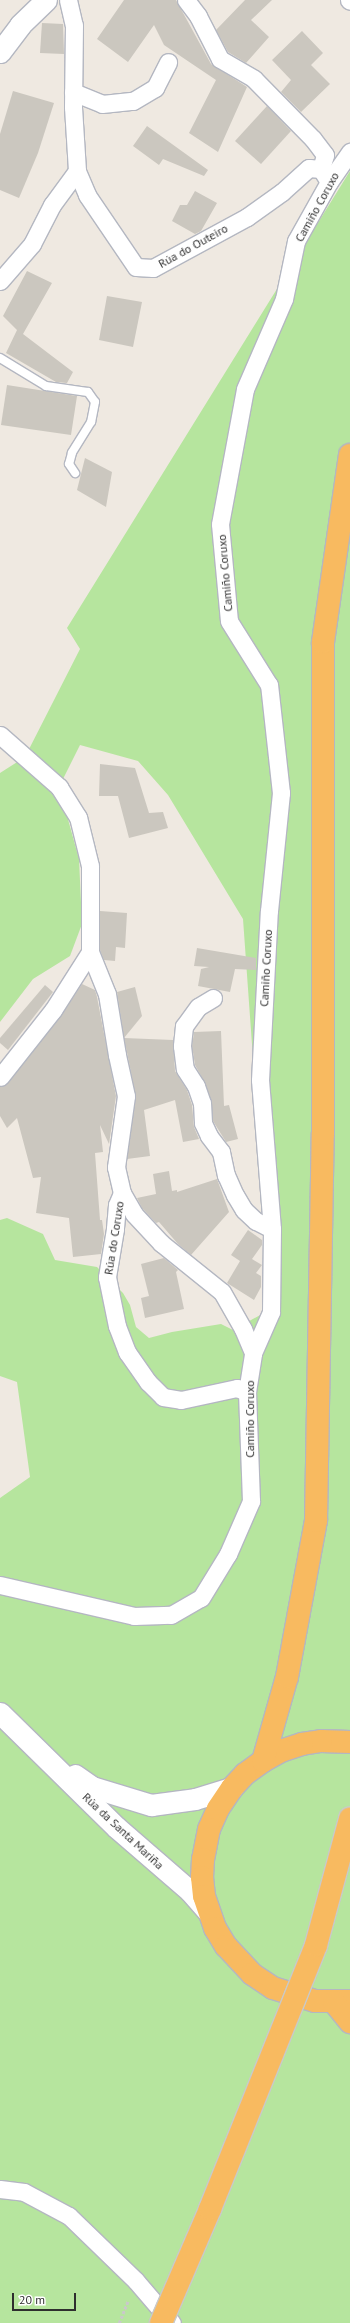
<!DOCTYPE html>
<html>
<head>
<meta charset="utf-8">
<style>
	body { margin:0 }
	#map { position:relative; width:350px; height:2323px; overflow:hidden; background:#efe9e1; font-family:"PT Sans",sans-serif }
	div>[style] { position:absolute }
	.green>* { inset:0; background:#b6e59e }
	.building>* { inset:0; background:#cbc7bf }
	.path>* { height:2.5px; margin-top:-1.25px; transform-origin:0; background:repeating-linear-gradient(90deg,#c9c9c9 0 3px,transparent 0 5px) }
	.roads { filter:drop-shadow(1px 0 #b4b7c1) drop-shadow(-1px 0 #b4b7c1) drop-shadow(0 1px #b4b7c1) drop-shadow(0 -1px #b4b7c1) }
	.service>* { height:8px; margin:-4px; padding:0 4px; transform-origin:4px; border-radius:4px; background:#fff }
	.minor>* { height:17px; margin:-8.5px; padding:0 8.5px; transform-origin:8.5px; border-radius:8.5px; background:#fff }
	.tertiary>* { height:21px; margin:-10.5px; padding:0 10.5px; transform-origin:10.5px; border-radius:10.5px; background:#fff }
	.trunk>* { height:22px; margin:-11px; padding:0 11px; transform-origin:11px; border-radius:11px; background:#f8ba60 }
	.bridges { filter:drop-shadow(1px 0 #c9c9c9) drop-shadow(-1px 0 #c9c9c9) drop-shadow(0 1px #c9c9c9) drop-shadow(0 -1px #c9c9c9) }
	.trunk-bridge>* { height:22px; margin:-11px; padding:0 11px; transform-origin:11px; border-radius:11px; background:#f8ba60 }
	span { translate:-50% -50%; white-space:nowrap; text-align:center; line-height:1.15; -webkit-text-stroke:4px #fff; paint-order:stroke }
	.street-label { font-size:12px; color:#2e2e2e }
	.scale { position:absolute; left:12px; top:2293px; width:64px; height:18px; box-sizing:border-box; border:2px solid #2e2e2e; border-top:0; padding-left:5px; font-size:12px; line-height:14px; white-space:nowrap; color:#2e2e2e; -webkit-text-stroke:3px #fff; paint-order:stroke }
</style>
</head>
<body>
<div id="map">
	<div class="green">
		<div style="clip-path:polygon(350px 171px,350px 2323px,0 2323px,0 1498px,30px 1477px,17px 1382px,0 1376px,0 1220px,7px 1218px,43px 1234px,55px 1260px,97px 1267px,123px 1293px,130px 1305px,136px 1327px,149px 1338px,172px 1332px,221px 1324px,233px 1330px,271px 1309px,243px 919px,168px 795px,138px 761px,80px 745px,59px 787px,79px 859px,82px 924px,70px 956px,33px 979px,0 1022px,0 773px,25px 757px,80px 649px,67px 628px)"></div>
	</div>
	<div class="building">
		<div style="clip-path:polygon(124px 0,176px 0,211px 64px,247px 87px,218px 152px,189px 133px,216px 80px,164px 45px,154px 25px,128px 62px,97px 39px)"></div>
		<div style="clip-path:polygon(245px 0,272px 0,251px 20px,269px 37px,246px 63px,228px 52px,216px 30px)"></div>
		<div style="clip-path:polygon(42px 23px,63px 24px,64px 54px,40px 53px)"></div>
		<div style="clip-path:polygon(302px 31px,323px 53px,311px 65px,330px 84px,301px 112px,281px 92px,291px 80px,272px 60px)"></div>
		<div style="clip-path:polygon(13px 91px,54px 103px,38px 153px,19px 198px,0 190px,0 134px)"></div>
		<div style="clip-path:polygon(267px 106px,291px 131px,261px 164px,235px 141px)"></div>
		<div style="clip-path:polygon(147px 126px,208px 170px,204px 176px,163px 159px,159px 165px,133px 146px)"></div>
		<div style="clip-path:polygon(195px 191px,217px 203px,201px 231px,195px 234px,172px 221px,180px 205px,187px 205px)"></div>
		<div style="clip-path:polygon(27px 271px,52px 283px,23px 334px,73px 372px,67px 383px,56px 382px,6px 353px,17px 330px,18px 331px,3px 316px)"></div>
		<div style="clip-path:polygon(107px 296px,142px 302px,133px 347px,99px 340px)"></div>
		<div style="clip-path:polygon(7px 385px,77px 396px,71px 435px,1px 425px)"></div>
		<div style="clip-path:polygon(85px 458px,112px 472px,106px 507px,77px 490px)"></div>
		<div style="clip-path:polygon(100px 764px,135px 768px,149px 813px,163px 812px,168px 828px,129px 838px,118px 796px,99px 796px)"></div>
		<div style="clip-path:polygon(100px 911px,127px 913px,125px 948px,116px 947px,115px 961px,104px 960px,100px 950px)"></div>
		<div style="clip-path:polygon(197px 948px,256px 958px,256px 970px,235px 969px,230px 992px,198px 986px,201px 969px,209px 967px,194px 966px)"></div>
		<div style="clip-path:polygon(82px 984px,95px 990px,97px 997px,116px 1096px,109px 1144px,100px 1125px,103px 1152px,95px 1153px,100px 1220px,102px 1220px,104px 1234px,101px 1254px,73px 1257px,69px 1218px,36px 1213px,41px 1177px,33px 1178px,17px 1118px,7px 1128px,0 1116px,0 1087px,8px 1083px,61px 1016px)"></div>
		<div style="clip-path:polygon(45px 985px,53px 992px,8px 1050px,0 1043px,0 1038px)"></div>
		<div style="clip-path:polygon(135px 987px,142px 1016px,124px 1038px,117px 992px)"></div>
		<div style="clip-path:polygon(221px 1031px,224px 1106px,229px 1105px,238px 1139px,226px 1142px,213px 1121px,211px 1100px,205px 1083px,195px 1065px,192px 1046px,194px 1032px)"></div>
		<div style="clip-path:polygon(124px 1038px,173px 1040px,175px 1071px,187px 1090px,192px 1105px,194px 1127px,199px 1139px,183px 1142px,175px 1100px,144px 1110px,150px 1156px,127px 1159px,136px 1097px)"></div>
		<div style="clip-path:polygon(169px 1171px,172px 1191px,177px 1190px,177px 1192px,217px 1179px,229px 1212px,191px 1255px,178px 1244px,159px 1222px,156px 1223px,142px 1208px,137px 1198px,156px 1194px,153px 1174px)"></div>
		<div style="clip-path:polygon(248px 1230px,262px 1240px,262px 1245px,252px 1259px,262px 1265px,256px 1273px,261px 1276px,261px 1287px,254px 1300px,227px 1283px,240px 1261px,231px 1255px)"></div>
		<div style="clip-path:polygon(164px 1258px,178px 1270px,176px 1272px,184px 1309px,145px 1318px,141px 1298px,149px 1296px,141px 1264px)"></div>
	</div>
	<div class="path">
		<div style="left:119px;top:2323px;width:24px;rotate:-68deg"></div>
	</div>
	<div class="roads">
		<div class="service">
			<div style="left:0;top:358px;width:54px;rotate:31.3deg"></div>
			<div style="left:46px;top:386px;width:42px;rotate:8.1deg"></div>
			<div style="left:88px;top:392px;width:12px;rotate:55deg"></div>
			<div style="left:95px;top:402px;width:20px;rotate:101deg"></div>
			<div style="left:91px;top:422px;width:36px;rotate:122deg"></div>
			<div style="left:72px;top:453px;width:11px;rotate:105deg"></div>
			<div style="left:69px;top:464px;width:11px;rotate:56deg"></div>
		</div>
		<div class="minor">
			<div style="left:68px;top:0;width:26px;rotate:77deg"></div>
			<div style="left:74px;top:25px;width:82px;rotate:90.7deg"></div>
			<div style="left:73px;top:107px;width:64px;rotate:86.4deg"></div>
			<div style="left:77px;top:171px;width:26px;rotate:67deg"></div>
			<div style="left:87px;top:195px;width:87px;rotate:55.8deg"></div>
			<div style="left:136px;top:267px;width:17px;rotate:3deg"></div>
			<div style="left:153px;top:268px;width:107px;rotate:-28.5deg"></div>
			<div style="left:247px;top:217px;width:43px;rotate:-35.5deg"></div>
			<div style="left:282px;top:192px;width:36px;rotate:-42deg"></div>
			<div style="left:309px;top:168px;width:12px;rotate:5deg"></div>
			<div style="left:321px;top:169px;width:15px;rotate:58deg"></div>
			<div style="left:186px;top:0;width:20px;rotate:53deg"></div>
			<div style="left:198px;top:16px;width:48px;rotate:62.9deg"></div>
			<div style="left:220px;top:59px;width:39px;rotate:30deg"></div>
			<div style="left:254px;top:79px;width:84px;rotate:45.5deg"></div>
			<div style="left:313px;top:139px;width:20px;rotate:53deg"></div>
			<div style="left:325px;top:155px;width:15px;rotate:106deg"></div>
			<div style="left:349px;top:0;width:1px;rotate:45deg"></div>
			<div style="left:73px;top:92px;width:31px;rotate:22deg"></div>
			<div style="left:102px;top:104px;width:31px;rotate:-6deg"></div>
			<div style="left:133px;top:101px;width:26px;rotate:-31deg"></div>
			<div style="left:155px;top:88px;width:29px;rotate:-63deg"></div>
			<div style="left:0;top:281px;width:49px;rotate:-49.1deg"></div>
			<div style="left:32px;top:244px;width:44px;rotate:-62.9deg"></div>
			<div style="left:52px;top:205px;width:42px;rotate:-53.7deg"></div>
			<div style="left:0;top:735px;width:79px;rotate:41.4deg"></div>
			<div style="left:59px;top:787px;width:36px;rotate:58deg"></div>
			<div style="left:78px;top:817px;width:50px;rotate:76.2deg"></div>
			<div style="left:90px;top:866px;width:86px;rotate:90deg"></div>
			<div style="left:90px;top:952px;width:69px;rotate:122.5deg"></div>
			<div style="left:53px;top:1010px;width:85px;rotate:128.3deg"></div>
			<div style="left:90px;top:952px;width:45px;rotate:68deg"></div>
			<div style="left:107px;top:994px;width:62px;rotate:80.7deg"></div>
			<div style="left:117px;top:1055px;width:42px;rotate:77.6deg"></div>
			<div style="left:126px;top:1096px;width:72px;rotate:98deg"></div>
			<div style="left:116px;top:1167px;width:27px;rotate:77deg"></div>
			<div style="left:122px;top:1193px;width:24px;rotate:60deg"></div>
			<div style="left:134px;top:1214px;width:40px;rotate:47deg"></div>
			<div style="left:161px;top:1243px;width:78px;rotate:38.8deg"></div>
			<div style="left:222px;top:1292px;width:43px;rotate:60.4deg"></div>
			<div style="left:243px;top:1329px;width:26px;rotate:67deg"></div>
			<div style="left:213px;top:998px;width:17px;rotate:149deg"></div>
			<div style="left:198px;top:1007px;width:24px;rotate:126deg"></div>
			<div style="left:184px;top:1026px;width:20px;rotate:96deg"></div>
			<div style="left:182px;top:1046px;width:23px;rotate:83deg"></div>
			<div style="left:185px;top:1069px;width:20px;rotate:57deg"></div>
			<div style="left:196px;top:1086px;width:18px;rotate:71deg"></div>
			<div style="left:202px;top:1103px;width:20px;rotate:87deg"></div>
			<div style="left:203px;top:1123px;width:14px;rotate:65deg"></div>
			<div style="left:209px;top:1136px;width:20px;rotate:53deg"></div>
			<div style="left:221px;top:1152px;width:24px;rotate:78deg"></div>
			<div style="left:226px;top:1175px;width:22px;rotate:66deg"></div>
			<div style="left:235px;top:1195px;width:17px;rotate:59deg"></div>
			<div style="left:244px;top:1210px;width:16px;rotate:43deg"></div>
			<div style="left:256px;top:1221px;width:18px;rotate:27deg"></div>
			<div style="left:122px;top:1193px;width:13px;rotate:113deg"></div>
			<div style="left:117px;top:1205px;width:24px;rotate:95deg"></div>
			<div style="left:115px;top:1229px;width:49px;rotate:99.5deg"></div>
			<div style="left:107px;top:1277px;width:50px;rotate:78.5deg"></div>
			<div style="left:117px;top:1326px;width:28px;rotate:69deg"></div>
			<div style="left:127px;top:1352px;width:37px;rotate:55deg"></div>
			<div style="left:148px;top:1382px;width:21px;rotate:45deg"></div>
			<div style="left:163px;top:1397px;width:18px;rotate:9deg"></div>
			<div style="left:181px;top:1400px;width:57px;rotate:-12.1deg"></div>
			<div style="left:237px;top:1388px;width:11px;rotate:22deg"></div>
			<div style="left:0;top:1585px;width:138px;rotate:13deg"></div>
			<div style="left:134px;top:1616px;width:37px;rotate:-2deg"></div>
			<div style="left:171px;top:1615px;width:34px;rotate:-30deg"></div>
			<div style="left:201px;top:1598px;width:52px;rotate:-58.5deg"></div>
			<div style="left:228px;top:1554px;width:58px;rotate:-66.5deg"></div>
			<div style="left:251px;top:1501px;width:109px;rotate:-92.1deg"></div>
			<div style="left:247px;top:1392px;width:39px;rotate:-81deg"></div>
			<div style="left:253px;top:1353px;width:45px;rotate:-66.3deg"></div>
			<div style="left:271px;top:1312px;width:83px;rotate:-89.3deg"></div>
			<div style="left:272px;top:1229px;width:149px;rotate:-94.6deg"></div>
			<div style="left:260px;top:1080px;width:169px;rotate:-87deg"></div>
			<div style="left:269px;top:911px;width:119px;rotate:-84.2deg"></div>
			<div style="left:281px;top:793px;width:109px;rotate:-96.3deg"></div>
			<div style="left:269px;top:685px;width:75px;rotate:-122deg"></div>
			<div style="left:229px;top:621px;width:97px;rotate:-95.3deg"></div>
			<div style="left:220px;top:524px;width:137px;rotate:-79.5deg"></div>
			<div style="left:245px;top:389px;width:98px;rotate:-66.6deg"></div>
			<div style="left:284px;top:299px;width:59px;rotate:-78.3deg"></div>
			<div style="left:296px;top:241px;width:68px;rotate:-60.8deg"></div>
			<div style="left:329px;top:182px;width:37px;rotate:-55deg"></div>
			<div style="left:0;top:2189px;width:24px;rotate:7deg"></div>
			<div style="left:24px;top:2192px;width:51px;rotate:28.1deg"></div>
			<div style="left:69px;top:2216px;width:93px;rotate:44.1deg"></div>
			<div style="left:136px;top:2281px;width:55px;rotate:49.4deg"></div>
		</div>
		<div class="tertiary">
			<div style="left:0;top:52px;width:34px;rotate:-53deg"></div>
			<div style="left:20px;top:25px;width:36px;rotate:-44deg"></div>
			<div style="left:0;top:1713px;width:163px;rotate:44.5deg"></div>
			<div style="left:116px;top:1827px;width:98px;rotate:40.9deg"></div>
			<div style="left:190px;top:1891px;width:28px;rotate:49deg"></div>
			<div style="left:75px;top:1775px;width:21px;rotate:35deg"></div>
			<div style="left:92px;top:1787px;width:62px;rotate:17deg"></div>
			<div style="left:151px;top:1805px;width:44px;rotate:-7.8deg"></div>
			<div style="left:195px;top:1799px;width:39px;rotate:-17deg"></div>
		</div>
		<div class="trunk">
			<div style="left:350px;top:1742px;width:29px;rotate:-178deg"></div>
			<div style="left:321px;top:1741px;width:19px;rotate:171deg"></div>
			<div style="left:302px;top:1744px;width:20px;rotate:162deg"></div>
			<div style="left:283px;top:1750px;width:23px;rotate:151deg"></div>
			<div style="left:263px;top:1761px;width:22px;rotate:144deg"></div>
			<div style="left:245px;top:1774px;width:19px;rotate:133deg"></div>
			<div style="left:232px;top:1788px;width:25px;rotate:124deg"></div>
			<div style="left:218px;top:1809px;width:22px;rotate:114deg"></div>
			<div style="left:209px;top:1829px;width:31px;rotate:101deg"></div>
			<div style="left:203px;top:1859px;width:18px;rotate:93deg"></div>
			<div style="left:202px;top:1877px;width:19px;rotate:84deg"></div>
			<div style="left:204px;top:1896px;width:34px;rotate:71deg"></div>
			<div style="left:215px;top:1928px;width:21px;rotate:59deg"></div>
			<div style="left:226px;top:1946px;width:38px;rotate:47deg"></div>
			<div style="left:252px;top:1974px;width:25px;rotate:34deg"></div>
			<div style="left:273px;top:1988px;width:44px;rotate:17.2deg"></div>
			<div style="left:315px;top:2001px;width:35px"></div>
			<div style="left:263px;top:1761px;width:87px;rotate:-74.1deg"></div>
			<div style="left:287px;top:1677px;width:159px;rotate:-79.5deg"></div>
			<div style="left:316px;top:1521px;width:387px;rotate:-89deg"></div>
			<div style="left:323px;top:1134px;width:492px;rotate:-90deg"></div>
			<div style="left:323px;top:642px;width:189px;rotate:-81.8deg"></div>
			<div style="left:334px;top:2002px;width:26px;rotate:51deg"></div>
		</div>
	</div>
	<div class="bridges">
		<div class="trunk-bridge">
			<div style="left:161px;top:2323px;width:124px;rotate:-66.7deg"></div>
			<div style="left:210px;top:2209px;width:284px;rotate:-68.1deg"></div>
			<div style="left:316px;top:1945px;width:131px;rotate:-74.9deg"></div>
		</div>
	</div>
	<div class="street-label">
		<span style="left:317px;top:207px;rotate:-61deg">Camiño Coruxo</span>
		<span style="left:193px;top:246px;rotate:-29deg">Rúa do Outeiro</span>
		<span style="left:225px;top:573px;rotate:-95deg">Camiño Coruxo</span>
		<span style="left:266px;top:968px;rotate:-87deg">Camiño Coruxo</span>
		<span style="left:114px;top:1238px;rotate:-81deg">Rúa do Coruxo</span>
		<span style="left:250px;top:1419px;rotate:-90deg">Camiño Coruxo</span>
		<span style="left:123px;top:1831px;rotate:43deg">Rúa da Santa Mariña</span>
	</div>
	<div class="scale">20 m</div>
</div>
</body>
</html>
